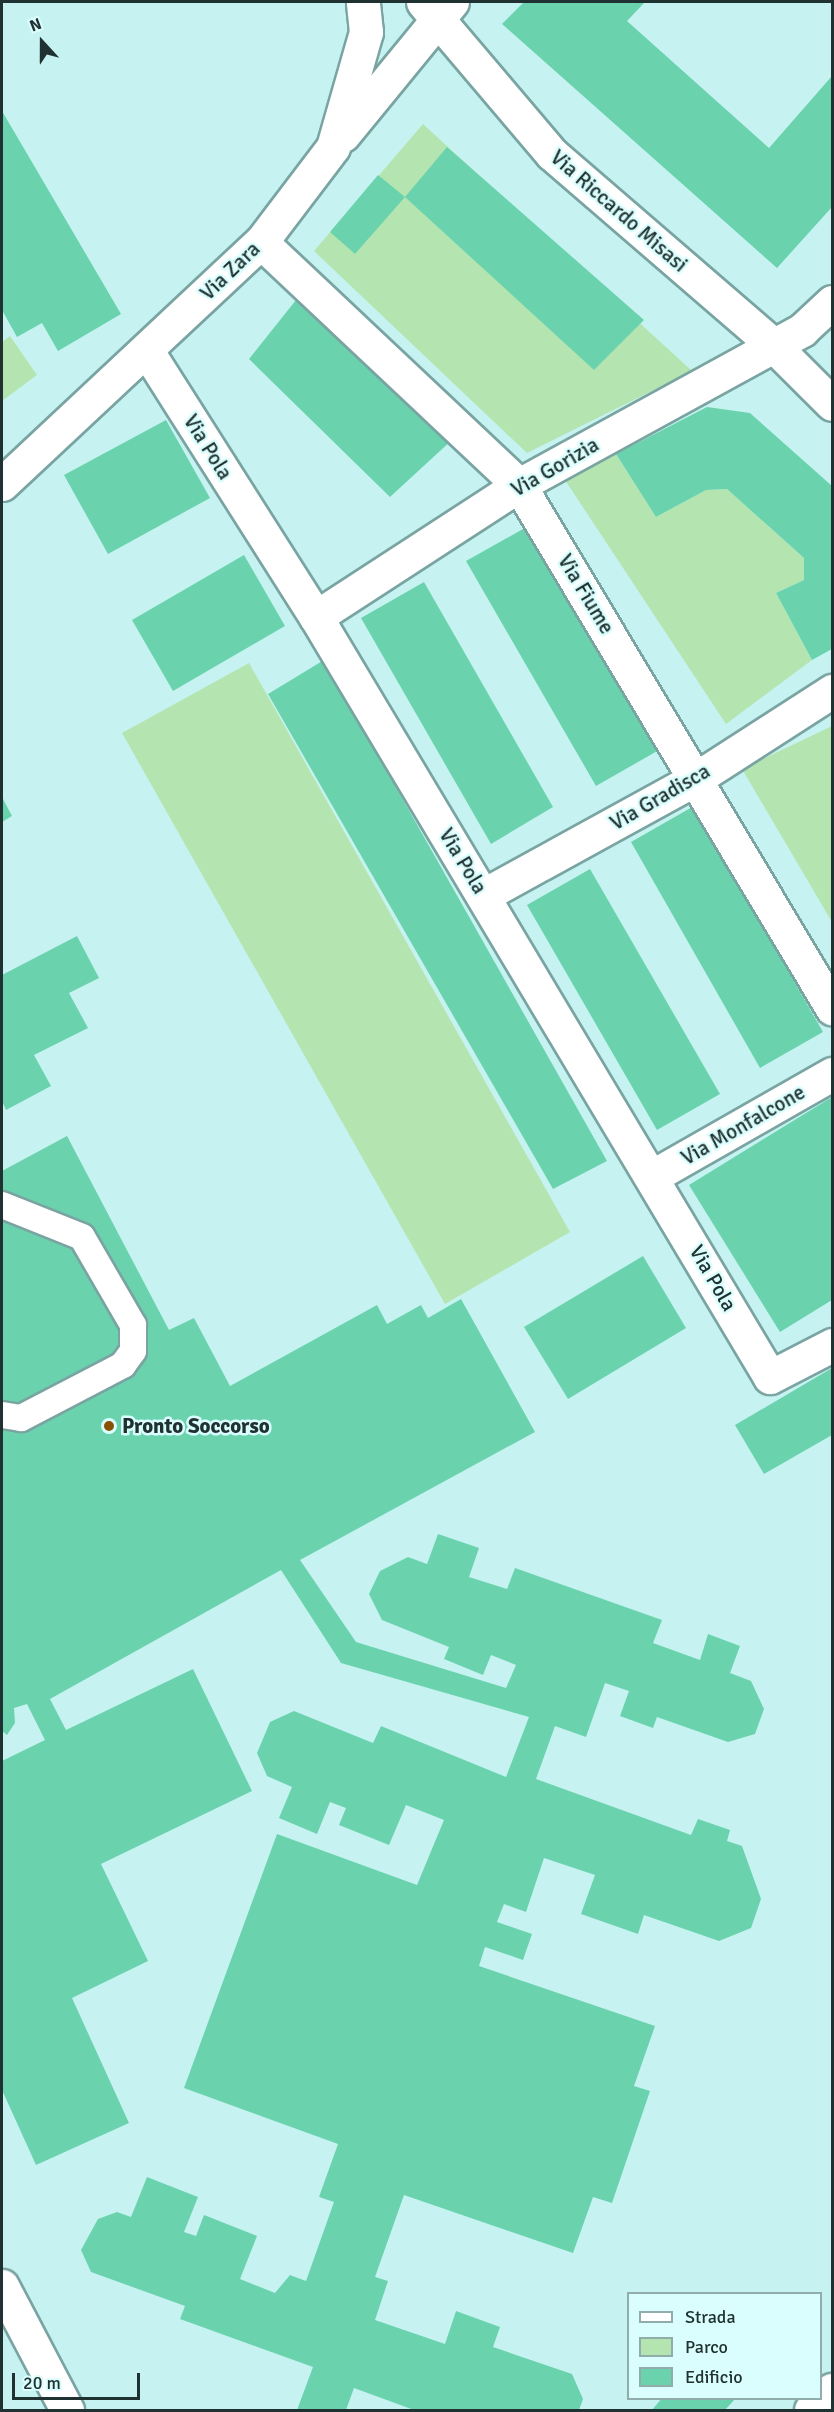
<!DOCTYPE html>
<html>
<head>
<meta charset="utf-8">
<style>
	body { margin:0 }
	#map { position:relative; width:834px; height:2412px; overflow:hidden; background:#c6f3f1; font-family:Signika,sans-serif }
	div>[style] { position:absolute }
	.green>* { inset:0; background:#b4e5b0 }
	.building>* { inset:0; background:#6ad3ae }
	.roads { filter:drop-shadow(2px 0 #79a4a2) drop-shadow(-2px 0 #79a4a2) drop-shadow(0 2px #79a4a2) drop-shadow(0 -2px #79a4a2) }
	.lane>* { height:26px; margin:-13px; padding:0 13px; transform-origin:13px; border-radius:13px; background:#fff }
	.street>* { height:33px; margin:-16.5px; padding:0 16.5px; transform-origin:16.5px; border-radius:16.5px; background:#fff }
	.primary>* { height:33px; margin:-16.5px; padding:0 16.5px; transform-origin:16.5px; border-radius:16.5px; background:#fff }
	.dots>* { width:16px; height:16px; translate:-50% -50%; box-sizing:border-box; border:3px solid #dafefd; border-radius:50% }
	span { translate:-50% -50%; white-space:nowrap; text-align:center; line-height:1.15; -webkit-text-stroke:5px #dafefd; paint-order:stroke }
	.street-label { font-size:21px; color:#203131 }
	.poi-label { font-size:21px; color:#203131; font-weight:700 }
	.left { translate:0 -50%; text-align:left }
	.frame { position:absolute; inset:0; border:3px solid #203131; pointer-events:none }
	.legend { position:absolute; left:627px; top:2292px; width:195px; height:108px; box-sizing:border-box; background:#dafefd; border:2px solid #90acab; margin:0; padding:8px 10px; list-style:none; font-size:18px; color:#203131 }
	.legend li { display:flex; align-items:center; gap:12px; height:30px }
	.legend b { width:30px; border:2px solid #90acab }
	.north { position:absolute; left:12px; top:12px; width:60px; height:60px; -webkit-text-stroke:4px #dafefd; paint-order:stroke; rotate:339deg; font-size:16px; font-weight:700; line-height:24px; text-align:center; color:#203131 }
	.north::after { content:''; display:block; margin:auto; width:21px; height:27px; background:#203131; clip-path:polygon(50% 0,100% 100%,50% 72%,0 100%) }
	.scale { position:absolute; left:12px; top:2373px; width:128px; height:27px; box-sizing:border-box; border:3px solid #203131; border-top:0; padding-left:8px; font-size:18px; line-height:21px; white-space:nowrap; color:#203131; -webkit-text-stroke:4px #dafefd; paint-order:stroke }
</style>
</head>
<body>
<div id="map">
	<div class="green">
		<div style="clip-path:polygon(423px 124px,692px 371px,527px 453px,314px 251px)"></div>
		<div style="clip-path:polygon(10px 336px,37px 375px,2px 401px,2px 342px)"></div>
		<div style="clip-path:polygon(616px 454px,656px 517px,706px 490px,727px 489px,804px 558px,804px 580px,776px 593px,812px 660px,726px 724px,561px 474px)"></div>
		<div style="clip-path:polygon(249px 663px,570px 1232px,445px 1304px,122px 733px)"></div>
		<div style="clip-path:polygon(832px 726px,832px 922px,742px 769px)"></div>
	</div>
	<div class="building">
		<div style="clip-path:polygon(524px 2px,645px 2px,627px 21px,769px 148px,832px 76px,832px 207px,777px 268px,502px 24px)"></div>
		<div style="clip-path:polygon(2px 111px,121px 314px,58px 351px,42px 323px,17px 337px,2px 310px)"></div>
		<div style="clip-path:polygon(447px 147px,644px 320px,594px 370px,405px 197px)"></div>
		<div style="clip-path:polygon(378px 175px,405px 197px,355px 254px,330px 232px)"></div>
		<div style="clip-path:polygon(300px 295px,453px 439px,390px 497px,249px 359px)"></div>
		<div style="clip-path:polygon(707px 407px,750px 413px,832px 486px,832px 649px,812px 660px,776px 593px,804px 580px,804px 558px,727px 489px,706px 490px,656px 517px,616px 454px)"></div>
		<div style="clip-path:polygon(166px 420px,210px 498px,108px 554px,64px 475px)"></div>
		<div style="clip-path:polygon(530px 525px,659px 750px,596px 786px,466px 561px)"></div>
		<div style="clip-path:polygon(244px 555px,285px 626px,173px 691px,132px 620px)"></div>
		<div style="clip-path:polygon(424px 582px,553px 807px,491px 844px,361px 618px)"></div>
		<div style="clip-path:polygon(324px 660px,607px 1161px,553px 1189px,268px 694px)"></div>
		<div style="clip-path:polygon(2px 797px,12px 816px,2px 822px)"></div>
		<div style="clip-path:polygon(694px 806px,823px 1032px,760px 1068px,631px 842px)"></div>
		<div style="clip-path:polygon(590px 869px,720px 1094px,657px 1130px,527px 905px)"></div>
		<div style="clip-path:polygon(77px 936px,99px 978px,69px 993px,88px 1028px,34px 1055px,51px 1086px,6px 1110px,2px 1101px,2px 975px)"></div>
		<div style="clip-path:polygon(832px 1097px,832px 1300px,780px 1332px,689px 1185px)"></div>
		<div style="clip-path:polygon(67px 1136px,169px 1330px,194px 1318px,230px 1386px,377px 1305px,387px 1324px,421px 1305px,428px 1318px,461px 1299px,535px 1432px,300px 1560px,356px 1642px,506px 1688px,516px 1665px,491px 1655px,483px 1675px,444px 1659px,449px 1647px,382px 1620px,369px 1594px,380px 1571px,408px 1557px,427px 1564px,438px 1534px,479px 1548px,469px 1577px,507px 1589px,515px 1568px,662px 1620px,653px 1643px,700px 1660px,708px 1634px,740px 1646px,730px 1673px,751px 1681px,764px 1709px,755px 1734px,728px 1742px,657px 1717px,653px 1728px,620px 1716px,629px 1691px,605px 1683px,586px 1737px,555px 1726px,536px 1779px,691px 1835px,698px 1819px,730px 1830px,727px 1841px,742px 1846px,761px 1899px,751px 1928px,719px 1941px,644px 1915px,638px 1934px,581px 1914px,595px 1875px,544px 1858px,526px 1912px,504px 1904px,497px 1922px,532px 1934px,523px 1960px,485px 1947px,479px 1966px,655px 2026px,634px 2086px,650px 2091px,612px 2203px,593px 2197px,573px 2253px,404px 2195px,375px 2277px,388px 2281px,375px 2320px,445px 2344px,456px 2311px,500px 2327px,493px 2347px,572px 2374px,583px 2399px,579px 2410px,414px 2410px,354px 2388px,346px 2410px,297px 2410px,313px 2367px,180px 2319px,185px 2306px,91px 2272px,81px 2250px,98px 2219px,117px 2212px,131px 2217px,147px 2177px,198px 2197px,184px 2232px,196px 2236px,204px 2215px,257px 2236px,240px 2279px,275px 2293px,290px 2275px,306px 2281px,334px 2202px,319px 2197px,338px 2144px,184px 2088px,277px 1834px,417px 1885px,444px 1820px,406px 1805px,389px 1845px,339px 1825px,346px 1808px,330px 1802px,317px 1834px,279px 1818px,292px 1787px,267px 1776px,257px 1753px,270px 1722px,294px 1711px,373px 1743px,381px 1726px,506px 1777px,529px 1717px,341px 1663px,281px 1570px,50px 1699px,66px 1730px,193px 1669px,252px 1791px,101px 1864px,148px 1961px,72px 1998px,129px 2123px,36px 2165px,2px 2090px,2px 1761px,45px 1740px,27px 1704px,14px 1708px,15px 1723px,7px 1735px,2px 1731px,2px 1171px)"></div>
		<div style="clip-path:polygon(643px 1256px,686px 1328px,568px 1399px,524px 1327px)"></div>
		<div style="clip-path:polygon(832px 1368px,832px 1435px,764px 1474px,735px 1425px)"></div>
		<div style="clip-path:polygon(662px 2398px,736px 2398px,725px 2410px,652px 2410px)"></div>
	</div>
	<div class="roads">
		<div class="lane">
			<div style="left:2px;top:1205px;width:86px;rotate:21.8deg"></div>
			<div style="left:82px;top:1237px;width:102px;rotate:59.9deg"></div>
			<div style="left:133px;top:1325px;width:26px;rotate:90deg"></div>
			<div style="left:133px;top:1351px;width:17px;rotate:126deg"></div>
			<div style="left:123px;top:1365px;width:115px;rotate:152.5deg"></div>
			<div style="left:21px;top:1418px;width:19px;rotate:-171deg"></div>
		</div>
		<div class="street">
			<div style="left:343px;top:135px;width:172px;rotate:-50.7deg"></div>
			<div style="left:261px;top:242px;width:354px;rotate:43.3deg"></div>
			<div style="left:519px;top:485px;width:610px;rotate:59.1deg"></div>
			<div style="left:147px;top:351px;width:315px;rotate:57.6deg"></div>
			<div style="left:316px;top:617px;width:885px;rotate:59.15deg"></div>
			<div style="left:770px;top:1377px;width:70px;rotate:-27.3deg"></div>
			<div style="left:2px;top:484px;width:354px;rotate:-43.1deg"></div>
			<div style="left:261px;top:242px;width:119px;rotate:-52.8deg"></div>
			<div style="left:333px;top:147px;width:120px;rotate:-74deg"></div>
			<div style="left:366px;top:32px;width:30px;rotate:-96deg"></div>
			<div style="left:316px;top:617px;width:242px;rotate:-33deg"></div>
			<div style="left:519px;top:485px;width:323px;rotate:-28.7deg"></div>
			<div style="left:802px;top:330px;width:41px;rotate:-43deg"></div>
			<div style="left:484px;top:895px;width:243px;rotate:-28.8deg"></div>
			<div style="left:697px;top:778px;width:161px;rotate:-32.8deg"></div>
			<div style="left:653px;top:1176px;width:206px;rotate:-29.7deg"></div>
		</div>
		<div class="primary">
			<div style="left:423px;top:2px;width:199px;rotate:49.7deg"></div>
			<div style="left:552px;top:154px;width:292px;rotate:40.8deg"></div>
			<div style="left:773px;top:345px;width:83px;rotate:45deg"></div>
			<div style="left:2px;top:2286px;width:140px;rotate:62.3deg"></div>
			<div style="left:811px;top:2410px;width:29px;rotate:-44deg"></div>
		</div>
	</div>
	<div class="dots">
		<div style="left:109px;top:1426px;background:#895203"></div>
	</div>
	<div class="street-label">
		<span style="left:619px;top:211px;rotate:41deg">Via Riccardo Misasi</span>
		<span style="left:230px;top:271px;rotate:-44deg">Via Zara</span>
		<span style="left:208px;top:447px;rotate:58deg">Via Pola</span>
		<span style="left:555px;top:467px;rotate:-30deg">Via Gorizia</span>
		<span style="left:586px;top:594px;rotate:59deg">Via Fiume</span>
		<span style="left:660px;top:797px;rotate:-30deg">Via Gradisca</span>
		<span style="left:463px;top:861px;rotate:59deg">Via Pola</span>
		<span style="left:743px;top:1125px;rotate:-30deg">Via Monfalcone</span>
		<span style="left:713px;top:1278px;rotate:60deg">Via Pola</span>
	</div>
	<div class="poi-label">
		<span class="left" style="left:122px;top:1426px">Pronto Soccorso</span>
	</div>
	<div class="frame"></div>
	<ul class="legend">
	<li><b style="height:8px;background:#fff"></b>Strada</li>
	<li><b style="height:16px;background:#b4e5b0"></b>Parco</li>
	<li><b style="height:16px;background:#6ad3ae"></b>Edificio</li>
	</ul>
	<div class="north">N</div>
	<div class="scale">20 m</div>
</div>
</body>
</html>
